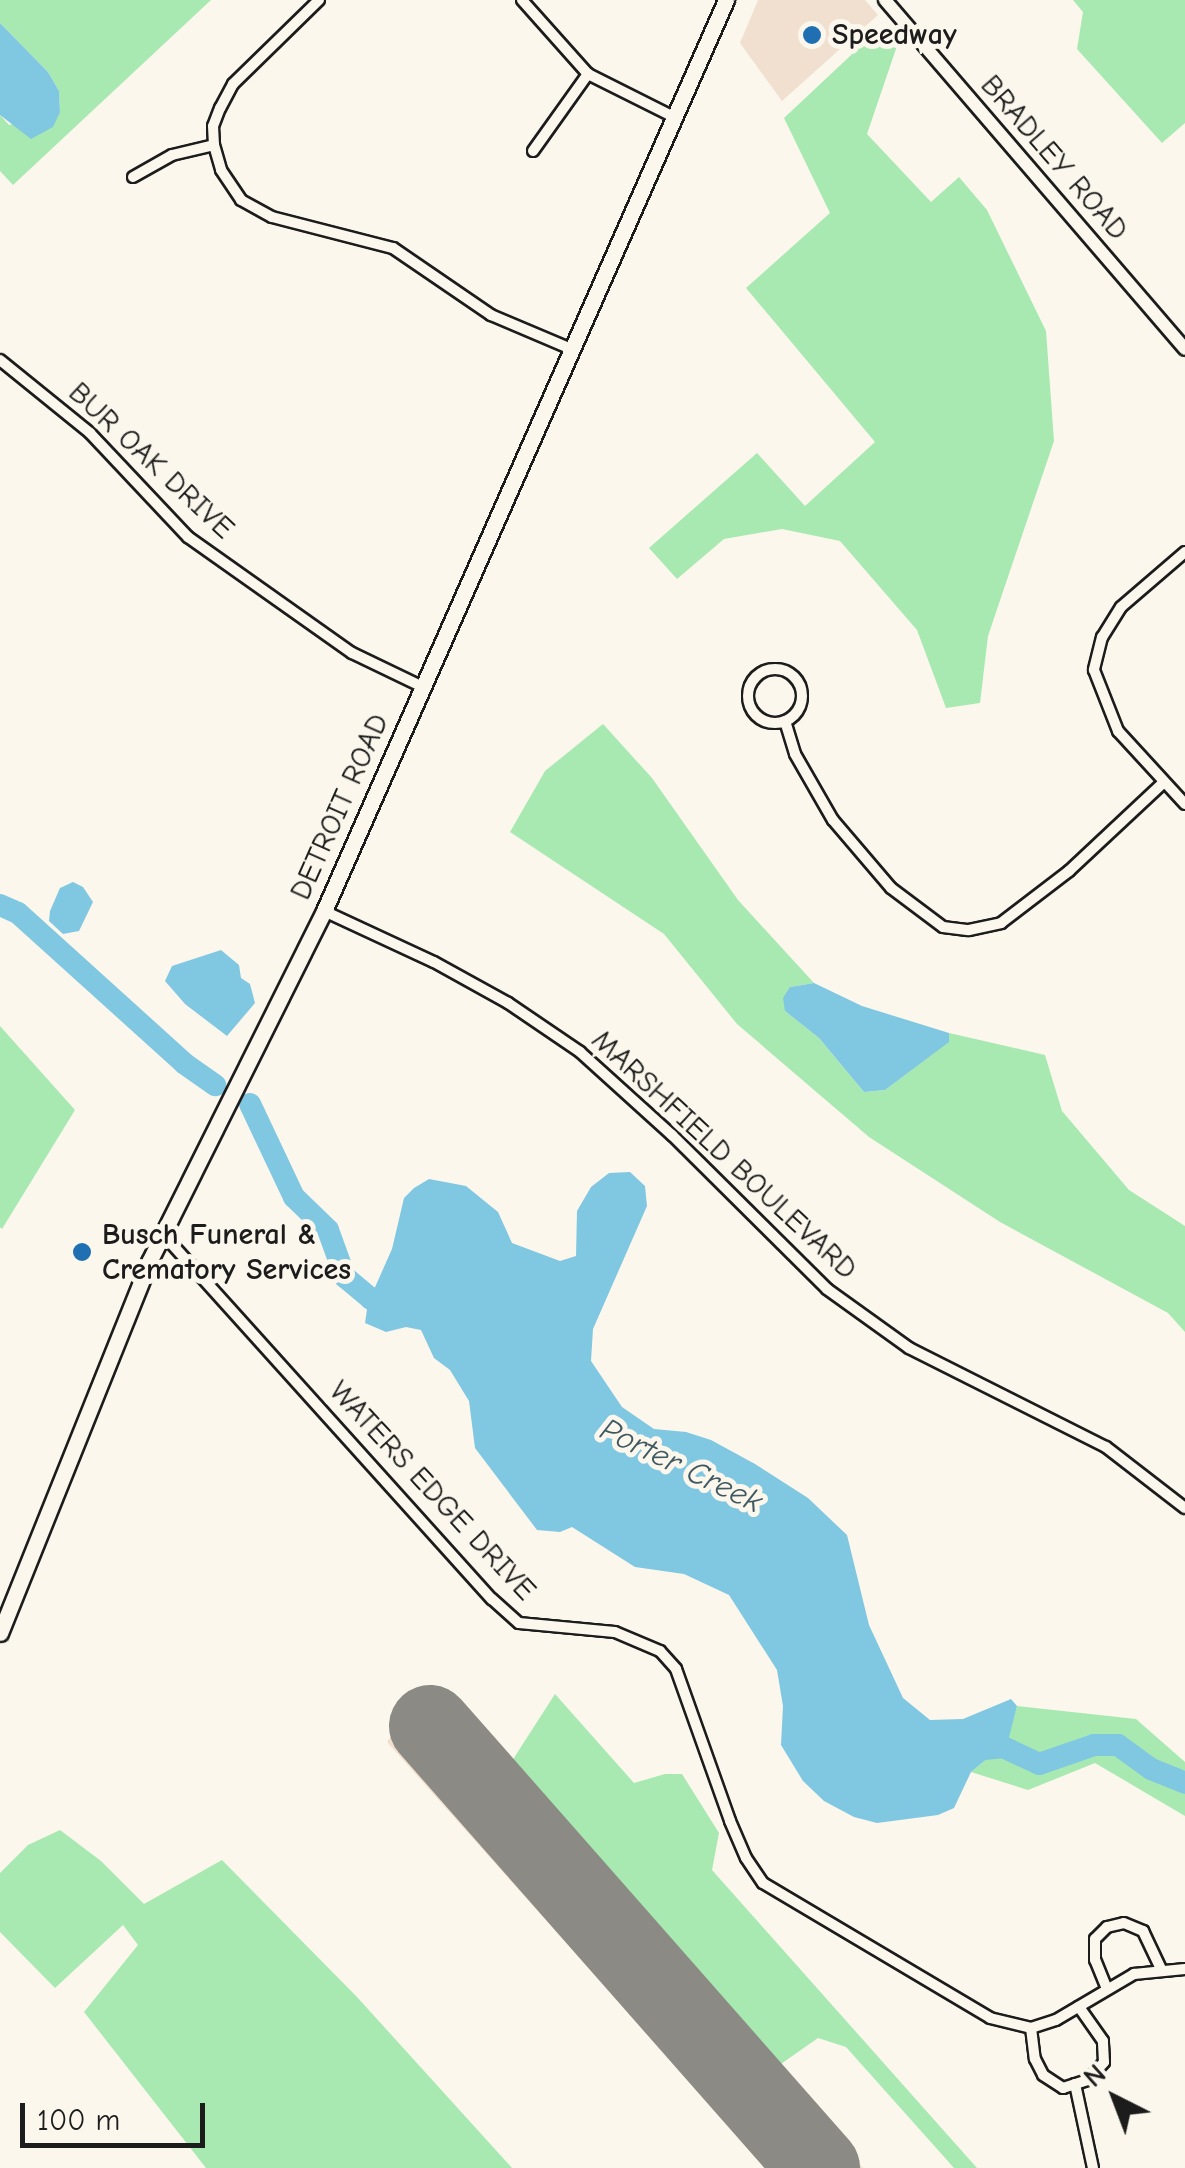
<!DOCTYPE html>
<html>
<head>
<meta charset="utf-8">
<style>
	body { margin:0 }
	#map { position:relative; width:1185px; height:2168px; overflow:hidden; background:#fbf7ec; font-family:"Comic Neue",sans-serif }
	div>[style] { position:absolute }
	.built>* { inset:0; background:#f1e0d0 }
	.green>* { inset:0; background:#a8e9b2 }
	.water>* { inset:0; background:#80c7e1 }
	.river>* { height:22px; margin:-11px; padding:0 11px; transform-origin:11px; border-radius:11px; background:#80c7e1 }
	.runway>* { height:82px; margin:-41px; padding:0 41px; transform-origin:41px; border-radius:41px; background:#8c8a84 }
	.roads { filter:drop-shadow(2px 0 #1c1c1c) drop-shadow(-2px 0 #1c1c1c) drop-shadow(0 2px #1c1c1c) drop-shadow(0 -2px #1c1c1c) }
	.minor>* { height:10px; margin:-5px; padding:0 5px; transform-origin:5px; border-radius:5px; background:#fbf7ec }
	.minor>.ring { margin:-5px; padding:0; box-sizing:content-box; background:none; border:10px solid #fbf7ec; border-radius:50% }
	.tertiary>* { height:12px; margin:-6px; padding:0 6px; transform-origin:6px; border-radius:6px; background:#fbf7ec }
	.primary>* { height:15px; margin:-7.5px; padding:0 7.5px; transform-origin:7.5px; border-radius:7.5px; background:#fbf7ec }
	.dots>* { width:28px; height:28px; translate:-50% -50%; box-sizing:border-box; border:5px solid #fbf7ec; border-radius:50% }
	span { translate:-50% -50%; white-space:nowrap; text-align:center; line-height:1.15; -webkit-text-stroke:10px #fbf7ec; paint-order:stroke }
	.poi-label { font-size:30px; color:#1c1c1c; font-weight:700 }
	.left { translate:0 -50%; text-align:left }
	.street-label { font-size:30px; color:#1c1c1c }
	.water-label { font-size:32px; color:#3f5861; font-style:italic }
	.north { position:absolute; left:1065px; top:2048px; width:100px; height:100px; -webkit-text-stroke:8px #fbf7ec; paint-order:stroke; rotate:318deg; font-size:28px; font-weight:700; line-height:40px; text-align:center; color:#1c1c1c }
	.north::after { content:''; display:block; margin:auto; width:35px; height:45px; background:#1c1c1c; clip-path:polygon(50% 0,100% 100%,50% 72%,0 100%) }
	.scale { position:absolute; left:20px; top:2103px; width:185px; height:45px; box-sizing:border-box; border:5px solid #1c1c1c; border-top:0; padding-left:12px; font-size:30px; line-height:35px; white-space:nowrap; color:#1c1c1c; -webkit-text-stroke:8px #fbf7ec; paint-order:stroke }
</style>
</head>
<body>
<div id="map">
	<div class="built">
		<div style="clip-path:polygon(758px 0,865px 0,878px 15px,782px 101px,740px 43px)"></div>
		<div style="clip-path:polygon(424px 1688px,863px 2168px,767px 2168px,387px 1742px)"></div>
	</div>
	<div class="green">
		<div style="clip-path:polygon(0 0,211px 0,13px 185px,0 171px,0 115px,9px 125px,60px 112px,59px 91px,48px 72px,0 23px)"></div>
		<div style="clip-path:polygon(1073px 0,1185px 0,1185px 123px,1162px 143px,1077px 49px,1083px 12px)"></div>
		<div style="clip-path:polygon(881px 27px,897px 46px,867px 134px,931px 202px,959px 177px,987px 210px,1046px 331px,1054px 441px,988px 636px,980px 703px,946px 708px,917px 630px,840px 541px,782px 529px,724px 539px,677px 579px,649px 548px,757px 453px,805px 506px,875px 442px,746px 288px,830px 213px,784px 118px)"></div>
		<div style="clip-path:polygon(603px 724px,652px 778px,738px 900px,814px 983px,790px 987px,785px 1011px,819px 1038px,864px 1092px,885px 1090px,948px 1042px,949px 1033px,1045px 1055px,1062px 1111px,1129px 1190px,1185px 1226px,1185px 1332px,1168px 1313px,1000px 1222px,869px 1137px,737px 1024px,664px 934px,510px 832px,545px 771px)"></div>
		<div style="clip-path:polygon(0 1026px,75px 1110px,2px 1229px,0 1227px)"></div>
		<div style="clip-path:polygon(555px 1694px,634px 1783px,665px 1774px,682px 1774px,719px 1833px,712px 1870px,977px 2168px,954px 2168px,846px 2047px,818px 2038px,778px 2066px,510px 1764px)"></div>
		<div style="clip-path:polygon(1017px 1706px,1136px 1719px,1185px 1762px,1185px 1816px,1095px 1763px,1028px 1790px,971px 1772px,1007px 1741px)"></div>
		<div style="clip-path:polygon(60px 1830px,101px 1861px,144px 1904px,222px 1860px,357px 1997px,512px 2168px,206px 2168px,84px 2012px,138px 1945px,123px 1925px,55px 1988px,0 1932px,0 1873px,28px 1845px)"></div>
	</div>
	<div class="water">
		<div style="clip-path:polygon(0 23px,48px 72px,59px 91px,60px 112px,53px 127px,31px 139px,0 115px)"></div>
		<div style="clip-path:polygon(73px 882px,83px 887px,93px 902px,79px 931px,63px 934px,49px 921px,50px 911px,60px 888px)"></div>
		<div style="clip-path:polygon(221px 950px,239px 965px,241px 978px,250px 984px,255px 1003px,227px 1036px,185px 1004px,165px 981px,172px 966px)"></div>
		<div style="clip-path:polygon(814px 983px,862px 1006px,949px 1033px,949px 1042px,885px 1090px,864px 1092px,819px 1038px,785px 1011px,783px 998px,790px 987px)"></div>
		<div style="clip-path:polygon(630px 1172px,645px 1186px,647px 1206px,593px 1329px,591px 1361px,622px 1407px,654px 1429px,686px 1432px,711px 1440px,755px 1464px,808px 1498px,847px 1535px,869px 1625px,903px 1698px,930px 1720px,963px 1719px,1011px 1699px,1017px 1706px,1008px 1741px,971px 1772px,954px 1808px,938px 1815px,877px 1823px,854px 1817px,824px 1801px,803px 1781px,781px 1745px,783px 1706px,777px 1670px,729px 1595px,684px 1574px,635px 1567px,572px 1527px,560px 1532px,537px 1530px,475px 1448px,469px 1401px,450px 1370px,434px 1358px,421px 1330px,406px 1327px,386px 1332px,365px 1323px,368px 1303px,392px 1249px,404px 1198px,414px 1188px,429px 1179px,466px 1186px,498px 1212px,512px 1243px,560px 1261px,576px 1256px,577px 1211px,591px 1187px,609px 1173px)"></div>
	</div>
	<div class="river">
		<div style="left:0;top:905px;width:20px;rotate:24deg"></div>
		<div style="left:18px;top:913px;width:225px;rotate:42.1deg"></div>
		<div style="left:185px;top:1064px;width:37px;rotate:35deg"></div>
		<div style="left:250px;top:1104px;width:103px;rotate:64.7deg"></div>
		<div style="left:294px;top:1197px;width:47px;rotate:44.1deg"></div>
		<div style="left:328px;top:1230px;width:50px;rotate:70.1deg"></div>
		<div style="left:345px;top:1277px;width:34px;rotate:40deg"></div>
		<div style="left:371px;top:1299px;width:25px;rotate:-5deg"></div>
		<div style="left:976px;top:1750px;width:27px;rotate:-6deg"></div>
		<div style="left:1003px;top:1747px;width:40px;rotate:25deg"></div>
		<div style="left:1039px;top:1764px;width:58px;rotate:-19.1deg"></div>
		<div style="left:1094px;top:1745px;width:24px"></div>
		<div style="left:1118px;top:1745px;width:41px;rotate:36deg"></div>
		<div style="left:1151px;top:1769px;width:37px;rotate:22deg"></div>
	</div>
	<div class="runway">
		<div style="left:430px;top:1726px;width:589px;rotate:48.65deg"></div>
	</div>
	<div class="roads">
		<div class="minor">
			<div style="left:319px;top:0;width:120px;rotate:135.7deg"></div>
			<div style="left:233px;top:84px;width:27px;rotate:118deg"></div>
			<div style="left:220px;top:108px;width:19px;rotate:111deg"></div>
			<div style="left:213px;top:126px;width:19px;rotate:87deg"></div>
			<div style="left:214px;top:145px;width:26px;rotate:74deg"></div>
			<div style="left:221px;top:170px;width:36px;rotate:56deg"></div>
			<div style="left:241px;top:200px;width:35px;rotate:29deg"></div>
			<div style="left:272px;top:217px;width:125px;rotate:14.4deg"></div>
			<div style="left:393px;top:248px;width:119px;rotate:34.4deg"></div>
			<div style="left:491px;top:315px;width:90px;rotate:22.9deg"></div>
			<div style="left:522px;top:0;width:99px;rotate:48.3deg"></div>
			<div style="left:588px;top:74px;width:98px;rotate:26.6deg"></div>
			<div style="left:533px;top:151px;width:95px;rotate:-54.5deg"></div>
			<div style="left:133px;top:177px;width:45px;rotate:-29.4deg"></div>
			<div style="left:172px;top:155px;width:43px;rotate:-13.4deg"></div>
			<div style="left:0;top:360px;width:116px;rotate:39deg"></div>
			<div style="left:90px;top:433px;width:143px;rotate:46.7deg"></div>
			<div style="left:188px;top:537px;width:201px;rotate:35.3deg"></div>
			<div style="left:352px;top:653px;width:81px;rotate:25.6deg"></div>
			<div style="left:1185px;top:552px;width:84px;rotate:139.3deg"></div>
			<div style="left:1121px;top:607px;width:36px;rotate:122deg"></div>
			<div style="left:1102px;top:637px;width:34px;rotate:104deg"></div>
			<div style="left:1094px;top:670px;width:66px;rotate:68.5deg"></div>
			<div style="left:1118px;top:731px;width:99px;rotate:47.5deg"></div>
			<div class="ring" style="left:748px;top:669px;width:44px;height:44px"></div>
			<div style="left:785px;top:721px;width:34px;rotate:73deg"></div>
			<div style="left:795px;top:754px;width:76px;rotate:60.1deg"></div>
			<div style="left:833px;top:820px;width:89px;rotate:49.5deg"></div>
			<div style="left:891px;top:888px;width:65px;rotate:36.9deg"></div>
			<div style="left:943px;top:927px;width:26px;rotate:7deg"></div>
			<div style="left:969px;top:930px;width:33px;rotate:-12deg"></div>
			<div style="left:1001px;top:923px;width:86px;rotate:-37.4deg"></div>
			<div style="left:1069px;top:871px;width:130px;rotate:-43.1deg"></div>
			<div style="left:324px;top:911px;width:121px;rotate:24.9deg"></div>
			<div style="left:434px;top:962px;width:85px;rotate:29deg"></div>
			<div style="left:508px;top:1003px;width:87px;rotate:34.2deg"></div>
			<div style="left:580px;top:1052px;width:124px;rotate:42.1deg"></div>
			<div style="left:672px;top:1135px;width:218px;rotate:44.8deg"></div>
			<div style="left:827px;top:1289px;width:101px;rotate:35.7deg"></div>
			<div style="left:909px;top:1348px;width:220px;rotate:26.7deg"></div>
			<div style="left:1106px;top:1447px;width:100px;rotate:37.7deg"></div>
			<div style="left:162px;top:1233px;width:493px;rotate:48deg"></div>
			<div style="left:492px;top:1599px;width:36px;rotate:42deg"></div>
			<div style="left:519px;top:1623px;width:96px;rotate:5.4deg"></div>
			<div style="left:615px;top:1632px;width:49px;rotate:22.9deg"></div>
			<div style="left:660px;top:1651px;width:24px;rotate:48deg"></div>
			<div style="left:676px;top:1669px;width:161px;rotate:70.4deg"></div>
			<div style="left:730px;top:1821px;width:40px;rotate:66.6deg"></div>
			<div style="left:746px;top:1858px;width:30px;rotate:56deg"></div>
			<div style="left:763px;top:1883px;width:264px;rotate:30.7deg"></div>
			<div style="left:990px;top:2018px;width:42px;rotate:13.7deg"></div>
			<div style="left:1031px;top:2028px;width:26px;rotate:-18deg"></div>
			<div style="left:1056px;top:2020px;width:91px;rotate:-30.5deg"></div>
			<div style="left:1134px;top:1974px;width:51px;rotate:-5.6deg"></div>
			<div style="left:1107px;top:1989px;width:31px;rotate:-112deg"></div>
			<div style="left:1095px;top:1960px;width:21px;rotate:-90deg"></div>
			<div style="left:1095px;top:1939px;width:17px;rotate:-45deg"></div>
			<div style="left:1107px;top:1927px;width:17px;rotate:-13deg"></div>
			<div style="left:1124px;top:1923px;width:21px;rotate:23deg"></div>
			<div style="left:1143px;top:1931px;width:42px;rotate:64.7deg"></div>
			<div style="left:1031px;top:2028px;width:31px;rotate:83deg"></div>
			<div style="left:1035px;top:2059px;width:18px;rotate:63deg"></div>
			<div style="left:1043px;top:2075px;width:24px;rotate:33deg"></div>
			<div style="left:1063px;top:2088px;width:26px;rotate:-18deg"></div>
			<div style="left:1088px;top:2080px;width:24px;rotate:-48deg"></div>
			<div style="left:1104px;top:2062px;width:21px;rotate:-93deg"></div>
			<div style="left:1103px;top:2041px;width:42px;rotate:-125.2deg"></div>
			<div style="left:1075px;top:2084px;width:86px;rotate:77.9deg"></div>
		</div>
		<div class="tertiary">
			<div style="left:885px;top:0;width:460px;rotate:49.3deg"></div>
		</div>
		<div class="primary">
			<div style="left:0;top:1633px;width:400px;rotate:-68.1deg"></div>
			<div style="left:149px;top:1262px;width:392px;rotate:-63.5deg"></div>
			<div style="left:324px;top:911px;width:996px;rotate:-66.19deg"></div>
		</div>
	</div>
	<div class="dots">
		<div style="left:812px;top:35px;background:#1f6fb2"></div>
		<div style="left:82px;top:1252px;background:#1f6fb2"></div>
	</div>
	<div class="poi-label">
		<span class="left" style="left:832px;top:35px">Speedway</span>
		<span class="left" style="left:102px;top:1252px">Busch Funeral &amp;<br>Crematory Services</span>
	</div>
	<div class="street-label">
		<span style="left:1054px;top:158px;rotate:49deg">BRADLEY ROAD</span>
		<span style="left:151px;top:461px;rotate:43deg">BUR OAK DRIVE</span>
		<span style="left:340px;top:807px;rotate:-66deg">DETROIT ROAD</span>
		<span style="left:724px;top:1155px;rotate:43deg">MARSHFIELD BOULEVARD</span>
		<span style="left:432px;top:1491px;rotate:47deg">WATERS EDGE DRIVE</span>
	</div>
	<div class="water-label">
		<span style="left:681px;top:1466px;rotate:26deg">Porter Creek</span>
	</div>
	<div class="north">N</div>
	<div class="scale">100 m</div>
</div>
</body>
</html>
